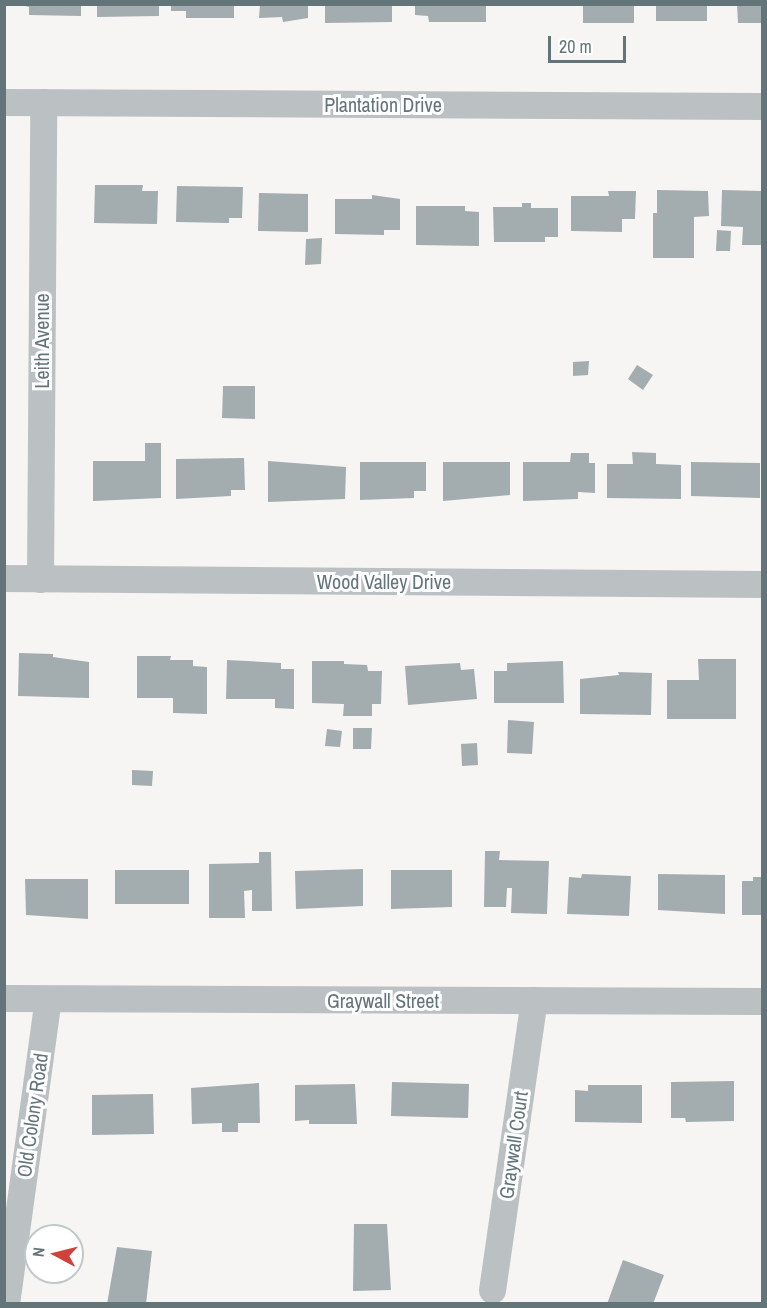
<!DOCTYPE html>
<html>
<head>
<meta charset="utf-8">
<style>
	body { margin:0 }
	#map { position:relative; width:767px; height:1308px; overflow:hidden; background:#f6f5f3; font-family:"Archivo Narrow",sans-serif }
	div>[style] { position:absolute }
	.building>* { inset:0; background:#a3acaf }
	.minor>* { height:27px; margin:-13.5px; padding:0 13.5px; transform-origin:13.5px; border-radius:13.5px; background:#bbc0c2 }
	span { translate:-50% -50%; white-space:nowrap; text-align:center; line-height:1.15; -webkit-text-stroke:6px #fff; paint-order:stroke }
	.street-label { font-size:20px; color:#64757a }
	.frame { position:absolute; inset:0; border:6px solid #64757a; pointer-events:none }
	.north { position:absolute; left:24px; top:1224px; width:60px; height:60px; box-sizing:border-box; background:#fff; border:2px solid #c1c8ca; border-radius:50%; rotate:277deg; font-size:16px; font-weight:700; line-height:24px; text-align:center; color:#64757a }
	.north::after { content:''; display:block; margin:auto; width:21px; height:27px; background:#cf413a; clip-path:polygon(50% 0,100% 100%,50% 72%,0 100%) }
	.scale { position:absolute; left:548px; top:36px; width:78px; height:27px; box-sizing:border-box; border:3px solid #64757a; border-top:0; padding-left:8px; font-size:18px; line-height:21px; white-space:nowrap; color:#64757a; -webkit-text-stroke:4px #fff; paint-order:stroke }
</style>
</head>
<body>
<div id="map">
	<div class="building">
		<div style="clip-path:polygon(17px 4px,81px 4px,81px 16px,29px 15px,29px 7px)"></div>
		<div style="clip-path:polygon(97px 4px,159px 4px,159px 16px,97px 17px)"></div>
		<div style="clip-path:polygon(171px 4px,234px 4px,234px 18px,186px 18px,186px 11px,171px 11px)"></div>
		<div style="clip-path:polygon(260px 4px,308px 4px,308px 18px,283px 22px,282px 17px,259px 18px)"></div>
		<div style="clip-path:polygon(325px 4px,392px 4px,392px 22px,325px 23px)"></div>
		<div style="clip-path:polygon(415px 4px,486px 5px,486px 22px,429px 22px,428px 16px,415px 15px)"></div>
		<div style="clip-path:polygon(583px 4px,634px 4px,634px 23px,583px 23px)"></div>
		<div style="clip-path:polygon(656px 4px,707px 4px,707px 21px,656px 21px)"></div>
		<div style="clip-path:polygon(737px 4px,762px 4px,762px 23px,738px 23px)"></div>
		<div style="clip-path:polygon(95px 185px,143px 185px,142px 191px,158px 191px,157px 224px,94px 223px)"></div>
		<div style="clip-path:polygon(177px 186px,243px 187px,242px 218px,229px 218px,229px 223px,176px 222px)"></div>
		<div style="clip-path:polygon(657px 190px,708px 191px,709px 216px,694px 217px,694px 258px,653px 258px,653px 213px,657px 213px)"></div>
		<div style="clip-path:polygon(722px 190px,762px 191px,761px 245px,742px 245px,743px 227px,721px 226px)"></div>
		<div style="clip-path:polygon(608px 191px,636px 191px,635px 219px,622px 219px,622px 232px,571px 231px,571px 196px,609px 196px)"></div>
		<div style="clip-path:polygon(259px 193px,308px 194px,308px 232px,258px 231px)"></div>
		<div style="clip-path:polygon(372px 195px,400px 199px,400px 230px,384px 230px,384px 235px,335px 234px,335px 199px,372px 199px)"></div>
		<div style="clip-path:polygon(522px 203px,531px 203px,531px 208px,558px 208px,558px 237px,545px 237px,545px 242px,494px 242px,493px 207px,522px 207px)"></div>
		<div style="clip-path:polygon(416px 206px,465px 206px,465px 211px,479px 212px,479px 246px,416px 245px)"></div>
		<div style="clip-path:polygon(717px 230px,731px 231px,730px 251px,716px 251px)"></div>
		<div style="clip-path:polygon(322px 238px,321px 264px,305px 265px,306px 239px)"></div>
		<div style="clip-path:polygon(589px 361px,588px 375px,573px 376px,573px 362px)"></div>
		<div style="clip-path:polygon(637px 365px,653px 375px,643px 390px,628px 379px)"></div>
		<div style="clip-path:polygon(223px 386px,255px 386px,255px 419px,222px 418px)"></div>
		<div style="clip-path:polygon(145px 443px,161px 443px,161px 498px,93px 501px,93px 461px,145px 461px)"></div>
		<div style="clip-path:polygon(632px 452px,656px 453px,656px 464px,681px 465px,681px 499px,607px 498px,607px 464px,633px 464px)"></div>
		<div style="clip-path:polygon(571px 453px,589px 453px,589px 463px,595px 463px,595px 493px,578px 492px,578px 499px,523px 501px,523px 462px,570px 462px)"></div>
		<div style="clip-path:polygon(244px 458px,245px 490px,231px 490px,231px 496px,176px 499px,176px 459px)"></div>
		<div style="clip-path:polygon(268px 461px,346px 467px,345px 499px,268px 502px)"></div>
		<div style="clip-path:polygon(360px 462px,426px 462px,426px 491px,414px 491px,414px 498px,360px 500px)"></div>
		<div style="clip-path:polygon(443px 462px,510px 462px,510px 495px,443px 501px)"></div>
		<div style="clip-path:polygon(691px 462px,760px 463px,760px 498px,691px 496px)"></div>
		<div style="clip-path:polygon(19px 653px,53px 654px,53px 657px,89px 662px,89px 698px,18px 696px)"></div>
		<div style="clip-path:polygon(137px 656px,171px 656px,170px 660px,193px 660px,193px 666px,207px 667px,207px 714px,173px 713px,173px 698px,137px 698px)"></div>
		<div style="clip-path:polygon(698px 659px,736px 659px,736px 719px,667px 719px,667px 680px,699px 680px)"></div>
		<div style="clip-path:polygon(227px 660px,281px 663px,281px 669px,294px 669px,294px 709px,275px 708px,275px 699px,226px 699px)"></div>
		<div style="clip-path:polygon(312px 661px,344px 661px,344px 664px,367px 665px,368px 671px,382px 671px,381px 704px,372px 704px,372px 716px,343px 716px,344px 704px,312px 703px)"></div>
		<div style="clip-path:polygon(563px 661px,564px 703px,494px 703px,494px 671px,507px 671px,507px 663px)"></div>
		<div style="clip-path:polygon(460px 663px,461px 670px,474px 669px,477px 699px,408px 705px,405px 666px)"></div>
		<div style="clip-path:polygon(618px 672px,652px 673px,651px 715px,580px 714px,580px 679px,619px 675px)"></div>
		<div style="clip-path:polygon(508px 720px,534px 722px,532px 754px,507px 753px)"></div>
		<div style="clip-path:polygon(353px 728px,372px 728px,371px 749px,353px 749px)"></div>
		<div style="clip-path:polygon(327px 729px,342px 731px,340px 747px,325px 746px)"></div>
		<div style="clip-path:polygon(477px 743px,478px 765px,462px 766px,461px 744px)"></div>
		<div style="clip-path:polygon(132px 770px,153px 771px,152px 786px,132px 785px)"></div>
		<div style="clip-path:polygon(485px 851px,500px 851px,499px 860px,549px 861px,547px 914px,511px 913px,512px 888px,507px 888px,506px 907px,484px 907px)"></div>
		<div style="clip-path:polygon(259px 852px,271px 852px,272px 911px,252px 911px,252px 890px,244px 891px,245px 918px,209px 918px,209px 864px,259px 863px)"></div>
		<div style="clip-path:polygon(363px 869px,363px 906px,296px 909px,295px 871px)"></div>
		<div style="clip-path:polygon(115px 870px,189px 870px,189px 904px,115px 904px)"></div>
		<div style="clip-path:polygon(391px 870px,452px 870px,452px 907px,391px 909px)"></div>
		<div style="clip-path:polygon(582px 874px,631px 876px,629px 916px,567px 914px,569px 877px,581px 878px)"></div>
		<div style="clip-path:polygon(658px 874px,725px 875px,725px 914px,658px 910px)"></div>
		<div style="clip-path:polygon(753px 877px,762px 877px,762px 915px,742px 915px,742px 881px,753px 881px)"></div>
		<div style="clip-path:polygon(25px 879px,88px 879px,88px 919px,26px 915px)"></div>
		<div style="clip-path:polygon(734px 1081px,734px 1121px,686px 1122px,685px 1118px,671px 1118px,671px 1082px)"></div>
		<div style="clip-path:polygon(392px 1082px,469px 1084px,468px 1118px,391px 1116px)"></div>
		<div style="clip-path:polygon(259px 1083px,260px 1123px,238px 1123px,238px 1132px,222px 1132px,222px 1123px,192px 1124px,191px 1088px)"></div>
		<div style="clip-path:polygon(355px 1084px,357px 1124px,309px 1124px,309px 1120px,295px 1121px,295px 1085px)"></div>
		<div style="clip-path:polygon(588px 1085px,642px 1085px,642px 1123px,575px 1122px,575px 1090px,588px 1091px)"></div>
		<div style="clip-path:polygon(153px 1094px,154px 1134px,92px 1135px,92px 1095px)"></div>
		<div style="clip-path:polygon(354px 1224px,387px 1224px,391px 1290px,353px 1291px)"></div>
		<div style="clip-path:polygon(117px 1247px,152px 1251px,146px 1304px,107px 1304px)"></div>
		<div style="clip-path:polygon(623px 1260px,664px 1275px,653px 1304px,607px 1304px)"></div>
	</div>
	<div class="minor">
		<div style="left:4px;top:102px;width:758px;rotate:0.3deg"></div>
		<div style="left:4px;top:578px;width:758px;rotate:0.45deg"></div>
		<div style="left:40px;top:579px;width:477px;rotate:-89.6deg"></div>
		<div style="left:4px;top:998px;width:758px;rotate:0.23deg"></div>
		<div style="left:492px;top:1290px;width:293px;rotate:-81.8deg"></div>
		<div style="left:6px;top:1304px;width:308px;rotate:-82.2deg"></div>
	</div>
	<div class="street-label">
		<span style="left:383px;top:104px">Plantation Drive</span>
		<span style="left:41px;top:341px;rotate:-90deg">Leith Avenue</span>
		<span style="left:384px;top:581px">Wood Valley Drive</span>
		<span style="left:383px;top:1000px">Graywall Street</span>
		<span style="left:32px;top:1115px;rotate:-82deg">Old Colony Road</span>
		<span style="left:513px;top:1145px;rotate:-82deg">Graywall Court</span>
	</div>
	<div class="frame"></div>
	<div class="north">N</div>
	<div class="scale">20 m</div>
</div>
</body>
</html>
